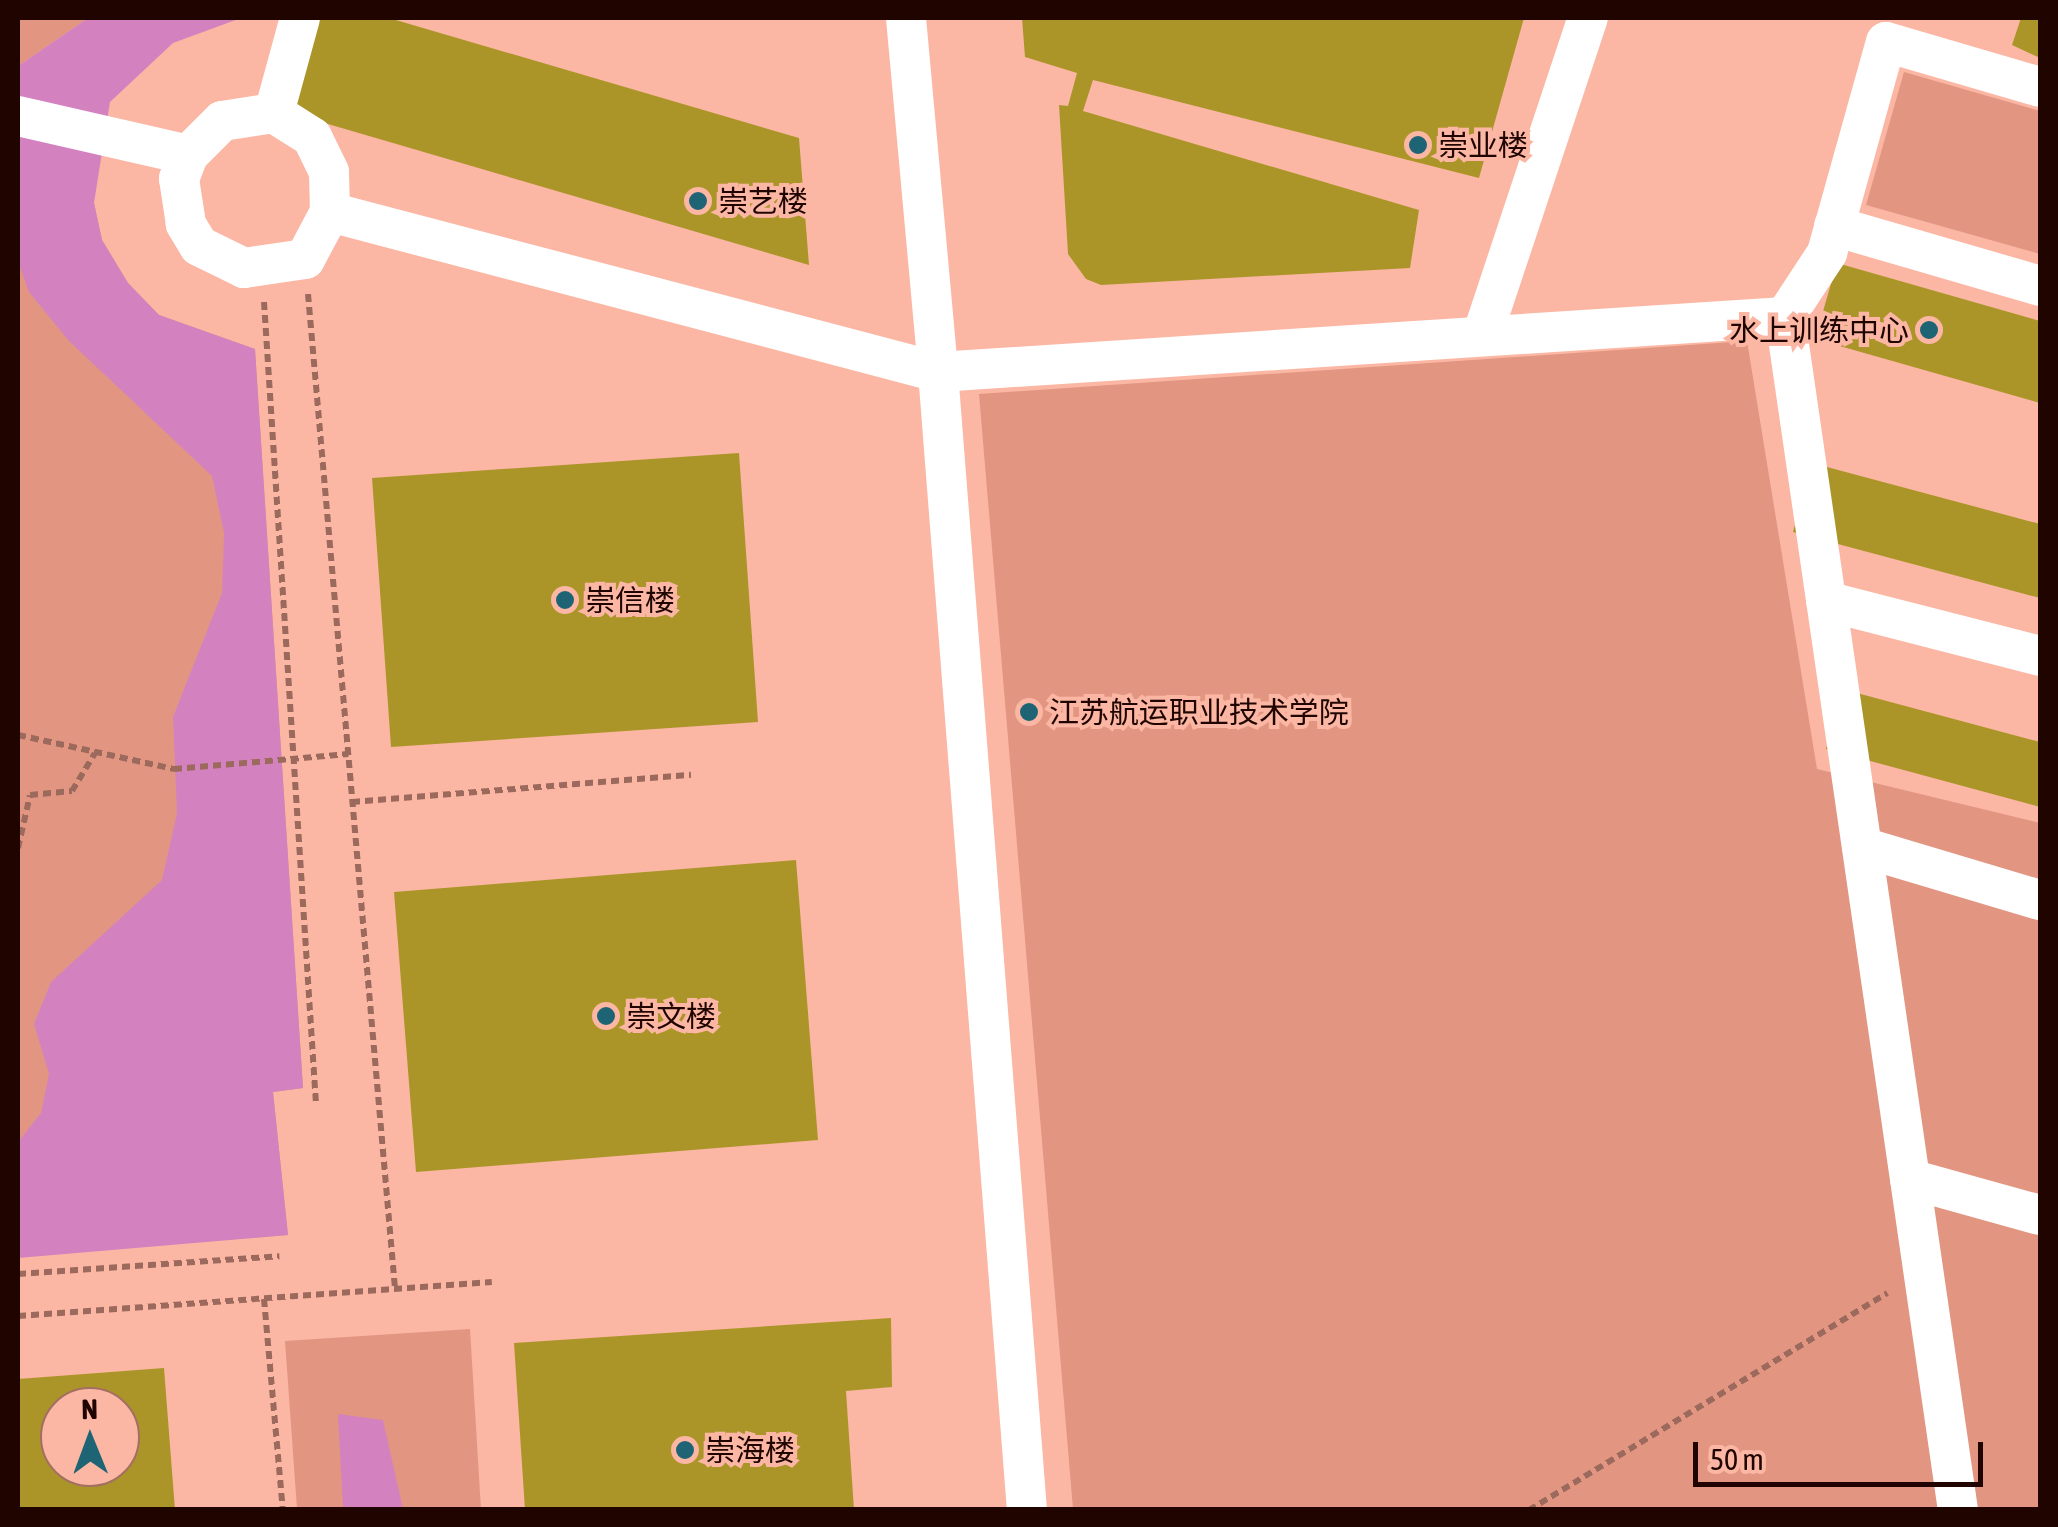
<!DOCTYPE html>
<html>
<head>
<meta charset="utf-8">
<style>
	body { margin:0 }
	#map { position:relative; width:2058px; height:1527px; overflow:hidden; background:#fbb7a4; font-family:"Asap Condensed","Noto Sans SC",sans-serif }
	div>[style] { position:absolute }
	.green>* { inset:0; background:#e29681 }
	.water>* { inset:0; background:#d382bf }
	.building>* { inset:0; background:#ac9528 }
	.path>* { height:6px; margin-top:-3px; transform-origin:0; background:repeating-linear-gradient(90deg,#9c695d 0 8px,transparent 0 13px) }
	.minor>* { height:40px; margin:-20px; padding:0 20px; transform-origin:20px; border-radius:20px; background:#fff }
	.dots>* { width:28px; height:28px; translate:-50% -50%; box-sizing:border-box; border:5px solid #fbb7a4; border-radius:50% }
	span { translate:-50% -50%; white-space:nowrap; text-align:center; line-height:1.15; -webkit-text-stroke:8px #fbb7a4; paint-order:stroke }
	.poi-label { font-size:30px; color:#1f0400 }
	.left { translate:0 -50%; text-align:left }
	.right { translate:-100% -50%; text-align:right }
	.frame { position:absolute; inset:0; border:20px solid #1f0400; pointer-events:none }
	.north { position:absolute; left:40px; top:1387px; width:100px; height:100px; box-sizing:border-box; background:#fbb7a4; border:2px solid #a36f62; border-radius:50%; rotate:359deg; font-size:28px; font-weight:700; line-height:40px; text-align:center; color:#1f0400 }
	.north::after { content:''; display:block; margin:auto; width:35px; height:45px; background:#1e6474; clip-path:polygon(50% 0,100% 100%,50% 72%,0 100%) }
	.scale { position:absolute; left:1693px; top:1442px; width:290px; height:45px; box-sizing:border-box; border:5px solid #1f0400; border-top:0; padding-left:12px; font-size:30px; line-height:35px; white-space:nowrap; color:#1f0400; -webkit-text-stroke:8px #fbb7a4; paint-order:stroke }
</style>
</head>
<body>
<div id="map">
	<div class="green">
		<div style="clip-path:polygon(18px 18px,88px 18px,18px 66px)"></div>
		<div style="clip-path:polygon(1904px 72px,2040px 111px,2040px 254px,1866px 205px)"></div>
		<div style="clip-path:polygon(18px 176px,94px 203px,102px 240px,128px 283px,159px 315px,255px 349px,303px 1088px,273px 1092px,288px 1235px,18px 1256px)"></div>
		<div style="clip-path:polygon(1747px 341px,1817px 769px,2040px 823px,2040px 1509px,1073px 1509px,979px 394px)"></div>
		<div style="clip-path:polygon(470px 1329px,481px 1509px,297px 1509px,285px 1341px)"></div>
	</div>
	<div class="water">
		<div style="clip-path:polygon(88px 18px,241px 18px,173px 43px,110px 102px,94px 203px,102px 240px,128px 283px,159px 315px,255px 349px,303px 1088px,273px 1092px,288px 1235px,18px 1258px,18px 1142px,41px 1113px,49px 1074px,34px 1024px,51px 982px,162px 880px,177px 813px,173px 717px,222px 593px,224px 533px,212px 476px,69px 341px,29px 292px,18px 262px,18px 66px)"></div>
		<div style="clip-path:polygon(338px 1414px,383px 1420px,403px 1509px,343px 1509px)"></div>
	</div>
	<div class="building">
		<div style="clip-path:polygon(311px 18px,389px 18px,799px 138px,809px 265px,287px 112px)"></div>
		<div style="clip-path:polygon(1022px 18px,1524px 18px,1479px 178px,1093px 80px,1083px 111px,1419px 210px,1410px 268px,1101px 285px,1086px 279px,1068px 254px,1059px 105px,1068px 106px,1077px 73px,1025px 57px)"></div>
		<div style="clip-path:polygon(2021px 18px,2040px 18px,2040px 58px,2012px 45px)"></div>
		<div style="clip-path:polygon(1837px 263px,2040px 321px,2040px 403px,1815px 339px)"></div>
		<div style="clip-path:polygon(739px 453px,758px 722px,391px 747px,372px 478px)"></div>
		<div style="clip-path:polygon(1812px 463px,2040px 524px,2040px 598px,1793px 532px)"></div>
		<div style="clip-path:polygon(1842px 689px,2040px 742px,2040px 807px,1826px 749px)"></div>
		<div style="clip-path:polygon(796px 860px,818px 1140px,416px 1172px,394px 892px)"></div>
		<div style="clip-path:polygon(891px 1318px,892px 1387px,846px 1391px,854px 1510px,525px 1510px,514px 1343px)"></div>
		<div style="clip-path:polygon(evenodd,164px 1368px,175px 1510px,18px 1510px,18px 1379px,164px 1368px,60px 1407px,120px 1407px,120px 1467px,60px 1467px,60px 1407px)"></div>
	</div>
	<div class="path">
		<div style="left:308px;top:294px;width:999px;rotate:85deg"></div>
		<div style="left:264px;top:302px;width:804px;rotate:86.29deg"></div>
		<div style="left:18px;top:735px;width:160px;rotate:12.3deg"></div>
		<div style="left:174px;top:769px;width:175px;rotate:-4.9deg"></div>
		<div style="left:352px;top:802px;width:340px;rotate:-4.6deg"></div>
		<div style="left:18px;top:848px;width:54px;rotate:-77.2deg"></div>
		<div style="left:30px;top:795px;width:42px;rotate:-5.4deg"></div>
		<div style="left:72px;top:791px;width:44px;rotate:-58.8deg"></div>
		<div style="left:18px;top:1274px;width:262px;rotate:-3.9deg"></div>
		<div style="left:264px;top:1299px;width:212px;rotate:84.9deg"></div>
		<div style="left:18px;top:1316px;width:475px;rotate:-4.1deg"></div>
		<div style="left:1529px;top:1510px;width:419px;rotate:-31.2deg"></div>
	</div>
	<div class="minor">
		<div style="left:906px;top:18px;width:355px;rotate:84.8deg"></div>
		<div style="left:938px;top:372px;width:849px;rotate:-3.72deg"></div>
		<div style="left:1785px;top:317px;width:1205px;rotate:81.75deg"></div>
		<div style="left:274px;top:113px;width:45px;rotate:32.3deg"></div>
		<div style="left:312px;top:137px;width:39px;rotate:64deg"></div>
		<div style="left:329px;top:172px;width:40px;rotate:88.6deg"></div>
		<div style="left:330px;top:212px;width:53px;rotate:118deg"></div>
		<div style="left:305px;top:259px;width:62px;rotate:171.6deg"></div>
		<div style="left:244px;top:268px;width:50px;rotate:-153.9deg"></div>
		<div style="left:199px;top:246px;width:26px;rotate:-121deg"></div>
		<div style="left:186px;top:224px;width:46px;rotate:-98.8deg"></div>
		<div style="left:179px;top:179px;width:26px;rotate:-69deg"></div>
		<div style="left:188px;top:155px;width:48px;rotate:-45deg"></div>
		<div style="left:222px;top:121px;width:53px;rotate:-8.7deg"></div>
		<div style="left:274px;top:113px;width:98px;rotate:-74.7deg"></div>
		<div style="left:18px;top:116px;width:174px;rotate:12.9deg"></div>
		<div style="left:330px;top:212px;width:629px;rotate:14.74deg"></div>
		<div style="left:938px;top:372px;width:1141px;rotate:85.53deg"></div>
		<div style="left:1834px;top:226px;width:215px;rotate:16.2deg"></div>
		<div style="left:1785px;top:317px;width:77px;rotate:-56.7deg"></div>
		<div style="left:1827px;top:253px;width:219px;rotate:-74.4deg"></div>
		<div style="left:1886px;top:42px;width:160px;rotate:16.3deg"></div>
		<div style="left:1482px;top:336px;width:335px;rotate:-71.6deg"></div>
		<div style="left:1826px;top:601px;width:221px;rotate:14.4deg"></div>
		<div style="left:1862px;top:847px;width:186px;rotate:16.6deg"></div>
		<div style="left:1910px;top:1179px;width:135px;rotate:15.5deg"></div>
	</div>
	<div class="dots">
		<div style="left:1418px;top:145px;background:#1e6474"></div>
		<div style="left:698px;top:201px;background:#1e6474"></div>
		<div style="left:1929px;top:330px;background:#1e6474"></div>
		<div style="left:565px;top:600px;background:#1e6474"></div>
		<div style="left:1029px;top:712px;background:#1e6474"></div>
		<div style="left:606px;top:1016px;background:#1e6474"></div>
		<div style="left:685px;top:1450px;background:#1e6474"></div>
	</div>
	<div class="poi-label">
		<span class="left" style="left:1438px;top:145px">崇业楼</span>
		<span class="left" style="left:718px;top:201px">崇艺楼</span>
		<span class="right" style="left:1909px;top:330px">水上训练中心</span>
		<span class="left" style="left:585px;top:600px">崇信楼</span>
		<span class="left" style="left:1049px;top:712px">江苏航运职业技术学院</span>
		<span class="left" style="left:626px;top:1016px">崇文楼</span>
		<span class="left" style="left:705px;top:1450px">崇海楼</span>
	</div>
	<div class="frame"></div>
	<div class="north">N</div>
	<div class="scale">50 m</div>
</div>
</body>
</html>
